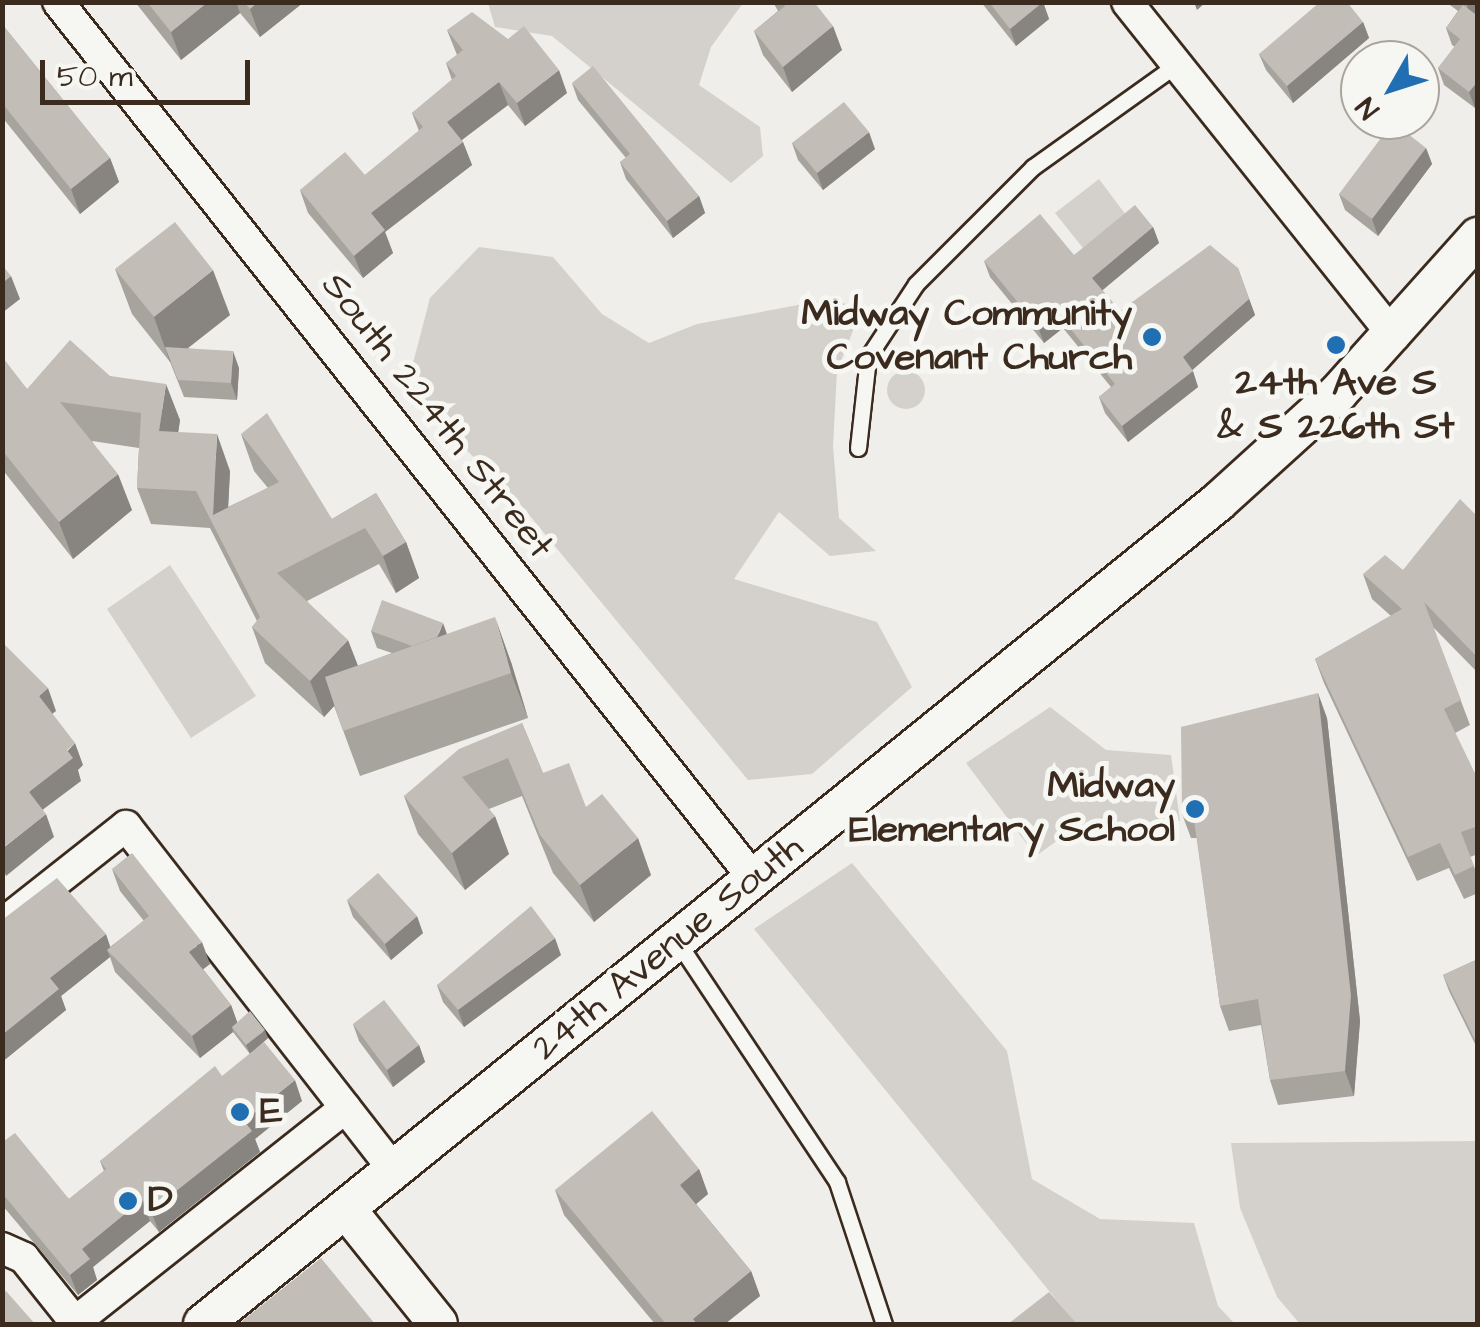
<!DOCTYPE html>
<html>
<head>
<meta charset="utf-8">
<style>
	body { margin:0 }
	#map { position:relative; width:1480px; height:1327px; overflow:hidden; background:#efeeea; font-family:"Architects Daughter",sans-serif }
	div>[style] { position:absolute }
	.green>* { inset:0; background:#d4d1cc }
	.round { border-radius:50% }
	.roads { filter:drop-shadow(2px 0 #3b2a1e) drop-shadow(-2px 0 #3b2a1e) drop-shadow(0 2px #3b2a1e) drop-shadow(0 -2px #3b2a1e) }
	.service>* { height:15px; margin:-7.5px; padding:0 7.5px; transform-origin:7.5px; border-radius:7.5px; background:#f6f6f2 }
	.minor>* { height:30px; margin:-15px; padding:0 15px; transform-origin:15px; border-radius:15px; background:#f6f6f2 }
	.tertiary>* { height:38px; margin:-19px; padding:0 19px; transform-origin:19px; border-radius:19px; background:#f6f6f2 }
	.wall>* { inset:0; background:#a7a39d }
	.shaded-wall>* { inset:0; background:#888480 }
	.building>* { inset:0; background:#c2bdb7 }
	.dots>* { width:28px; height:28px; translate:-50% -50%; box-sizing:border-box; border:5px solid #f6f6f2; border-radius:50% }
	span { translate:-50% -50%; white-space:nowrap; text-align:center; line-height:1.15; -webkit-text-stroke:10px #f6f6f2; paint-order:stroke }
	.poi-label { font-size:38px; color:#3b2a1e; font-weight:700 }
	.right { translate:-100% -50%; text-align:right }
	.left { translate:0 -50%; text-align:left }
	.street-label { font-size:38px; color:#3b2a1e }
	.frame { position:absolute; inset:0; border:5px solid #3b2a1e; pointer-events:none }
	.north { position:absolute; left:1340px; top:40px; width:100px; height:100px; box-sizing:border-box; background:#f6f6f2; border:2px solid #aba49d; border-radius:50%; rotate:231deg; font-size:28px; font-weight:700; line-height:40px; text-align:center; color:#3b2a1e }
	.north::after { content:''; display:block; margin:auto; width:35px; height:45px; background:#1f6fb2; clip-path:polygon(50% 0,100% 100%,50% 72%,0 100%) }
	.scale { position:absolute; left:40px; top:60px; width:210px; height:45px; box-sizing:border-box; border:5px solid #3b2a1e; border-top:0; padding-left:12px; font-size:30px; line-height:35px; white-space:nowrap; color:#3b2a1e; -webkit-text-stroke:8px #f6f6f2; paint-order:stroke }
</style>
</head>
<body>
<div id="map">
	<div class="green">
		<div style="clip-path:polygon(488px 3px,743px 3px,711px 47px,699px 85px,760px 127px,763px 156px,731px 183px,552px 36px,495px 27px)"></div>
		<div style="clip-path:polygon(1099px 179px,1126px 215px,1083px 248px,1055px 213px)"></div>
		<div style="clip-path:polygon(479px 247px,553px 257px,602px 314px,649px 343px,697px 324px,835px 298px,860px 313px,837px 371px,833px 446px,839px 518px,876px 551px,830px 556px,779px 512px,734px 579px,877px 622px,912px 687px,812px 774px,748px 780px,516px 499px,406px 390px,430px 298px)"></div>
		<div class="round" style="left:887px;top:371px;width:38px;height:38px"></div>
		<div style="clip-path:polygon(170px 565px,256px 696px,191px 738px,107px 609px)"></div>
		<div style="clip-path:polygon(1050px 707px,1106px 750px,1171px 755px,1180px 821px,1062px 837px,1036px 856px,966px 763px)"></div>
		<div style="clip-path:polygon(852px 863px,1007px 1051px,1032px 1179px,1100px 1219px,1194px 1223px,1218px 1306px,1235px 1324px,1076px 1324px,754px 929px)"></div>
		<div style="clip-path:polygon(1477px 1141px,1477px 1324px,1300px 1324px,1277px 1297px,1240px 1208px,1231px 1143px)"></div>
	</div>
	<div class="roads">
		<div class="service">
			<div style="left:858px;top:448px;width:92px;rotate:-83.7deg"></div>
			<div style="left:868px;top:357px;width:87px;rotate:-56.7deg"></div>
			<div style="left:916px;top:284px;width:165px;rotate:-45deg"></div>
			<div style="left:1033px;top:167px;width:176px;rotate:-35.5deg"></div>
			<div style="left:677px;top:941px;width:289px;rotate:56.4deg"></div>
			<div style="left:837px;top:1182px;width:150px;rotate:71.7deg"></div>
		</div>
		<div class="minor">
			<div style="left:58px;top:2px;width:1120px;rotate:51.56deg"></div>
			<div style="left:1127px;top:2px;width:428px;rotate:51.4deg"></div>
			<div style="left:2px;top:924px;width:158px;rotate:-38.3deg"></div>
			<div style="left:126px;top:826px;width:436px;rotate:52.1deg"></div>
			<div style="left:2px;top:1248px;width:24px;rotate:24deg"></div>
			<div style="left:24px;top:1258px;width:82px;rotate:51.4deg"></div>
			<div style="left:75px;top:1322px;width:345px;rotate:-38.4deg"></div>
		</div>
		<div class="tertiary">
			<div style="left:346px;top:1209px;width:147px;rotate:51.3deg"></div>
			<div style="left:203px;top:1324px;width:1306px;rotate:-39deg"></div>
			<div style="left:1218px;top:502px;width:162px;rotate:-42.2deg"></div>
			<div style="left:1338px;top:393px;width:210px;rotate:-48.1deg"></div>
		</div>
	</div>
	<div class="wall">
		<div style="clip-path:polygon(135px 2px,304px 2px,260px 37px,240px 13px,181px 60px)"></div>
		<div style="clip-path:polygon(773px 2px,814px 2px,842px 50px,792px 92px,763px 55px,754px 31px,778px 11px)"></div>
		<div style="clip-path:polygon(981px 2px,1043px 2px,1049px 19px,1016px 46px)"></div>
		<div style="clip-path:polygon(1446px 2px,1478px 2px,1478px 106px,1475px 108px,1444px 85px,1438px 68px,1455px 47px,1452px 45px,1446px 28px,1458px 11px)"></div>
		<div style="clip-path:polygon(1363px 22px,1369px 38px,1293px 103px,1266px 70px,1259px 54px)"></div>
		<div style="clip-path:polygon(2px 24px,110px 158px,119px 182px,80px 214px,2px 117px)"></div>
		<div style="clip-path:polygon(447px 30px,567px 93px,525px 126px,508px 105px,462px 140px,472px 165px,385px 232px,393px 253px,363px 278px,308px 213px,300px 190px,365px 175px,419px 131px,412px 113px,452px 80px,446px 63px,457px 55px)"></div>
		<div style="clip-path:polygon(572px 83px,699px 196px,705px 213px,673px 238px,626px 179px,620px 162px,626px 158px,578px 100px)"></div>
		<div style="clip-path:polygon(792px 143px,875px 149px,823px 190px,798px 160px)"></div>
		<div style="clip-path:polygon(1426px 148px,1432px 164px,1378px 236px,1345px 210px,1339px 194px)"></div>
		<div style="clip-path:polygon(1153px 227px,1159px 243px,1102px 290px,1120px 311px,1238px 268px,1255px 315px,1192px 370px,1198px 387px,1128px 442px,1105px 413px,1099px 397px,1111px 387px,1063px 328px,1044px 343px,990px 277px,984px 261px,1074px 255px)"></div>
		<div style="clip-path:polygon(115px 269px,230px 315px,188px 348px,239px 368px,237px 400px,184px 397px,170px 362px,132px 314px)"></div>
		<div style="clip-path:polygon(2px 360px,27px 389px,110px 376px,180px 420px,178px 432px,230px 471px,228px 507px,268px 488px,254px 471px,241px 434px,332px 519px,376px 493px,406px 542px,419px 578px,396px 593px,379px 564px,307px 601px,358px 666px,392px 653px,377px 648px,371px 631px,447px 634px,511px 662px,528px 718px,360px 776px,334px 706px,324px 717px,265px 663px,252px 627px,257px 621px,210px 528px,151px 524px,137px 488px,139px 448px,92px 441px,132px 510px,73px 559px,2px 469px)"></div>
		<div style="clip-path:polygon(1478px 517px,1478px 673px,1433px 627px,1470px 725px,1455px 733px,1478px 780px,1478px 854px,1470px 857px,1478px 876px,1478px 893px,1464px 899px,1449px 868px,1417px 881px,1324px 683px,1315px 659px,1391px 616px,1372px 599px,1363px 574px,1403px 570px)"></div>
		<div style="clip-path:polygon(1327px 718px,1360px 1021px,1354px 1096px,1278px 1105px,1270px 1080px,1261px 1025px,1229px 1031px,1220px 1006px,1197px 838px,1191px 838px,1182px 814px)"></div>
		<div style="clip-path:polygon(522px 723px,543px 773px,586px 807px,651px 875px,594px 922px,553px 873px,522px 796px,489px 809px,509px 854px,465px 890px,418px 834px,404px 796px)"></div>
		<div style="clip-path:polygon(112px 869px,210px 964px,203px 969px,231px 1005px,237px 1022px,268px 1038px,250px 1054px,233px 1032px,200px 1058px,115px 972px,110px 957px,61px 996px,66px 1010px,2px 1062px,2px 920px,110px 947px,144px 921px,120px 891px)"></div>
		<div style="clip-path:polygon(347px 900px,423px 933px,391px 960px,353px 917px)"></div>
		<div style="clip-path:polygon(561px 955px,464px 1027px,443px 1002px,437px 985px)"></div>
		<div style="clip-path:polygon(1478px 959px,1478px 1050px,1449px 991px,1443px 975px)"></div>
		<div style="clip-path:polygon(353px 1024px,419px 1045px,425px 1062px,393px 1087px,359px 1041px)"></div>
		<div style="clip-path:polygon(222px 1076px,302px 1101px,255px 1139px,260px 1152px,159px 1232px,150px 1221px,93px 1267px,97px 1280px,78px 1295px,2px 1205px,2px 1139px,69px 1199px,104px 1171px,100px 1161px)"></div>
		<div style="clip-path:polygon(699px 1169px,708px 1194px,696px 1204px,751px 1271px,760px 1296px,724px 1324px,655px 1324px,564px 1215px,555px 1190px)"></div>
	</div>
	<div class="shaded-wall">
		<div style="clip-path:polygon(208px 2px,236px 2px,240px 13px,181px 60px,171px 32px)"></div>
		<div style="clip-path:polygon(258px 2px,304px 2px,260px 37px,250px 9px)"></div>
		<div style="clip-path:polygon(1043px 2px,1049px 19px,1016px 46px,1010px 29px)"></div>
		<div style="clip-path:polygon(1194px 2px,1206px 2px,1197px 10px)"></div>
		<div style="clip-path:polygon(1469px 2px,1478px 2px,1478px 16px,1473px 22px,1467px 6px)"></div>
		<div style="clip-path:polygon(1363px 22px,1369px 38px,1293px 103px,1287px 86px)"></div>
		<div style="clip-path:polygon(833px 26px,842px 50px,792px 92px,783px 67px)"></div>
		<div style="clip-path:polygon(559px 70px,567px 93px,525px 126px,517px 103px)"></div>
		<div style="clip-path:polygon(1478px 81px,1478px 106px,1475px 108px,1469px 92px)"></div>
		<div style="clip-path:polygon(499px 82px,508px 105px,455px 145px,447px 122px)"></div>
		<div style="clip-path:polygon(869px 132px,875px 149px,823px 190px,817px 173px)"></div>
		<div style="clip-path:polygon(463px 142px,472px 165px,385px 232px,393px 253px,363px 278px,354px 256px,371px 213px)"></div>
		<div style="clip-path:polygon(1426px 148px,1432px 164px,1378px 236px,1372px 219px)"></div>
		<div style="clip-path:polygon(110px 158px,119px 182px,80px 214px,71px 189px)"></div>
		<div style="clip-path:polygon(699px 196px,705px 213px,673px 238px,667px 221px)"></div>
		<div style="clip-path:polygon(1153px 227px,1159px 243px,1098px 294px,1092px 278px)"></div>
		<div style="clip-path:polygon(213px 270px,230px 315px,170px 362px,154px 317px)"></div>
		<div style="clip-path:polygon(11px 276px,20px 299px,2px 313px,2px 283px)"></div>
		<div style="clip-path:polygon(1249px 299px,1255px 315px,1189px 373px,1183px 357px)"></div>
		<div style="clip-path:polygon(1057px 312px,1063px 328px,1044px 343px,1038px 327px)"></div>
		<div style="clip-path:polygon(233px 351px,239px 368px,237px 400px,231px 383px)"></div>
		<div style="clip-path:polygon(1193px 371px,1198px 387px,1128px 442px,1122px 426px)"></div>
		<div style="clip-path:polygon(166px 384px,180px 420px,173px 468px,159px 431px)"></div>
		<div style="clip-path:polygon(217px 434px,230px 471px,226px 550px,213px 515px)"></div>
		<div style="clip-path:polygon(118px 474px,132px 510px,73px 559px,59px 522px)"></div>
		<div style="clip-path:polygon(406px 542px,419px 578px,396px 593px,383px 556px)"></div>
		<div style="clip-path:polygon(495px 617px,511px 662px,528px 718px,511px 673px)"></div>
		<div style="clip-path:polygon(443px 623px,449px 640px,431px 654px)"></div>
		<div style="clip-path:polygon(348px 640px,362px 676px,324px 717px,310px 681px)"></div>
		<div style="clip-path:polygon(48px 688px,56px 711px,47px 718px,39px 696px)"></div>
		<div style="clip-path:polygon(1318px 693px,1327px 718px,1360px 1021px,1354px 1096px,1345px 1071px)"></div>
		<div style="clip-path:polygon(75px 743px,83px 765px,78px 770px,81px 781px,37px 814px,29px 792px)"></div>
		<div style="clip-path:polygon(46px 814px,54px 837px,6px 876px,2px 865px,2px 849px)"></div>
		<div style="clip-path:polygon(495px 816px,509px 854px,465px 890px,452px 853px)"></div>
		<div style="clip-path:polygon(638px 838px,651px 875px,594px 922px,580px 885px)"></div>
		<div style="clip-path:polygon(417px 916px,423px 933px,391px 960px,385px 944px)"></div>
		<div style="clip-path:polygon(106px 934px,113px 955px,107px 950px,110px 957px,61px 996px,66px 1010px,2px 1062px,2px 1035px,50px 978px)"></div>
		<div style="clip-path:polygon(555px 938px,561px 955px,464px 1027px,458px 1010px)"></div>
		<div style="clip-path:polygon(202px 942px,210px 964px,197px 974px,189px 952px)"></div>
		<div style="clip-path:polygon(231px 1005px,239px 1027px,232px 1027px,233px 1032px,200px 1058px,192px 1036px)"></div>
		<div style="clip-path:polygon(265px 1030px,268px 1038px,250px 1054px,246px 1045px)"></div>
		<div style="clip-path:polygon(419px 1045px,425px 1062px,393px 1087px,387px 1070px)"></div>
		<div style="clip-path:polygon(295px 1080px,302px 1101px,255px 1139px,260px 1152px,159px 1232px,151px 1211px,244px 1121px)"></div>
		<div style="clip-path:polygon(699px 1169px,708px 1194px,689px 1210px,680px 1185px)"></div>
		<div style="clip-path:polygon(142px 1200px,150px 1221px,93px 1267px,97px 1280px,78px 1295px,70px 1275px,82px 1249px)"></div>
		<div style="clip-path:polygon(751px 1271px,760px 1296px,725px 1324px,695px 1324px,693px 1319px)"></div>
	</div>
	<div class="building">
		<div style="clip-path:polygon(147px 2px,208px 2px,171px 32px)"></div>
		<div style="clip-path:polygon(244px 2px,258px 2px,250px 9px)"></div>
		<div style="clip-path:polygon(782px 2px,814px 2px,833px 26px,783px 67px,754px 31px,785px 6px)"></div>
		<div style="clip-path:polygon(989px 2px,1043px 2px,1010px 29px)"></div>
		<div style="clip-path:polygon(1320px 2px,1347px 2px,1363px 22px,1287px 86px,1259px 54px)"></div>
		<div style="clip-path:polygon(1463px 5px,1478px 16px,1478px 81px,1469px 92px,1438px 68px,1460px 39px,1446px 28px)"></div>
		<div style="clip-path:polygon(472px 12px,508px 39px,524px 26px,559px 70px,517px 103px,499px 82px,447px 122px,463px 142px,371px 213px,385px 230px,354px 256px,300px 190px,345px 152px,365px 175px,423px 127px,412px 113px,456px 76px,446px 63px,463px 50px,447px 30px)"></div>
		<div style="clip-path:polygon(2px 24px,110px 158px,71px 189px,2px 103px)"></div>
		<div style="clip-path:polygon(593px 66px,699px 196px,667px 221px,620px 162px,630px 154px,572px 83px)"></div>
		<div style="clip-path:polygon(844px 102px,869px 132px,817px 173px,792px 143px)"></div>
		<div style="clip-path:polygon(1393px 122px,1426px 148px,1372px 219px,1339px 194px)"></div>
		<div style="clip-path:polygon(1135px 205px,1153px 227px,1092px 278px,1120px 311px,1210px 245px,1238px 268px,1249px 299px,1183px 357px,1193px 371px,1122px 426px,1099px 397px,1115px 384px,1057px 312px,1038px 327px,984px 261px,1040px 214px,1074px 255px)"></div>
		<div style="clip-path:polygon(175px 222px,213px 270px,154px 317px,115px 269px)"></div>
		<div style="clip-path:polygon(2px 265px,11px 276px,2px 283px)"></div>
		<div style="clip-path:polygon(70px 340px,110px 376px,166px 384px,159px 431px,217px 434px,213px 515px,279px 482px,241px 434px,267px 413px,332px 519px,376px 493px,406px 542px,383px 556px,365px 528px,277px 573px,348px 640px,310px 681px,252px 627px,260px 617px,196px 491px,137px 488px,141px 413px,60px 402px,118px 474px,59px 522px,2px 450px,2px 360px,4px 359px,27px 389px)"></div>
		<div style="clip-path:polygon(165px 347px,233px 351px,231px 383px,178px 380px)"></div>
		<div style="clip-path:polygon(1460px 499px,1478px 517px,1478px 658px,1424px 602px,1461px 700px,1444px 709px,1478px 780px,1478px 826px,1461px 832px,1474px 866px,1455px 875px,1440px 843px,1408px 857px,1315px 659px,1402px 609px,1363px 574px,1385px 555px,1403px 570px)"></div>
		<div style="clip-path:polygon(382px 600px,443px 623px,437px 637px,412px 646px,371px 631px)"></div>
		<div style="clip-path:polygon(495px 617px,511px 673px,343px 731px,325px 677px)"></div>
		<div style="clip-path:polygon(2px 642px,48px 688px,39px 696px,75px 743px,67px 750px,73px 758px,29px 792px,46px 814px,2px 849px)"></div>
		<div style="clip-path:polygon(1318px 693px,1351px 996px,1345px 1071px,1270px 1080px,1258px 999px,1220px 1006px,1193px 813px,1182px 814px,1181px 727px)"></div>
		<div style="clip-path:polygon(522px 723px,543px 773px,569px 763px,586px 807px,602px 794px,638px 838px,580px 885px,540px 835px,508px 758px,462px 777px,495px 816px,452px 853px,404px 796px,459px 749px)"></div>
		<div style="clip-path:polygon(132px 853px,202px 942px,189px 952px,231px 1005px,192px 1036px,107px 950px,149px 916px,112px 869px)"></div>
		<div style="clip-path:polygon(378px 873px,417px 916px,385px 944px,347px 900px)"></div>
		<div style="clip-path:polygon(57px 878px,106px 934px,50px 978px,59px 989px,2px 1035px,2px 920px)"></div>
		<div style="clip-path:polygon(531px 906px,555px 938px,458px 1010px,437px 985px)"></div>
		<div style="clip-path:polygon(1478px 959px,1478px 1046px,1443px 975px)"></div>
		<div style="clip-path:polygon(384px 1000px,419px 1045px,387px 1070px,353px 1024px)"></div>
		<div style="clip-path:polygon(250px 1011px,265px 1030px,246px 1045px,232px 1027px)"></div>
		<div style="clip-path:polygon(264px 1042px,295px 1080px,244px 1121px,252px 1131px,151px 1211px,142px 1200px,82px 1249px,90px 1259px,70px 1275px,2px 1193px,2px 1139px,4px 1141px,15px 1133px,69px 1199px,106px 1169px,100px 1161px,215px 1066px,222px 1076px)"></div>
		<div style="clip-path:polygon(652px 1111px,699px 1169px,680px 1185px,751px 1271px,693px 1319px,697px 1324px,666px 1324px,555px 1190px)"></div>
		<div style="clip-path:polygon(321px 1258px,375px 1324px,244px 1324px,242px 1321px)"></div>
		<div style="clip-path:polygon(6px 1291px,35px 1324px,2px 1324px,2px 1294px)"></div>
		<div style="clip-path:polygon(1049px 1292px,1077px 1324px,1008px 1324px)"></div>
	</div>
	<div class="dots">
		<div style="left:1152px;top:337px;background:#1f6fb2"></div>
		<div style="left:1336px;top:345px;background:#1f6fb2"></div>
		<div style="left:1195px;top:809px;background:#1f6fb2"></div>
		<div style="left:240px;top:1112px;background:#1f6fb2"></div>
		<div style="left:128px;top:1201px;background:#1f6fb2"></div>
	</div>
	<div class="poi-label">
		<span class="right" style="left:1132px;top:337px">Midway Community<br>Covenant Church</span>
		<span style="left:1336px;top:406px">24th Ave S<br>&amp; S 226th St</span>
		<span class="right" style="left:1175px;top:809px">Midway<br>Elementary School</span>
		<span class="left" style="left:260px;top:1112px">E</span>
		<span class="left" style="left:148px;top:1201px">D</span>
	</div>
	<div class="street-label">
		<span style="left:437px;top:416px;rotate:52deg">South 224th Street</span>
		<span style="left:668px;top:948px;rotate:-39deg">24th Avenue South</span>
	</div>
	<div class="frame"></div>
	<div class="north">N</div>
	<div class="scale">50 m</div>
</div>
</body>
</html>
